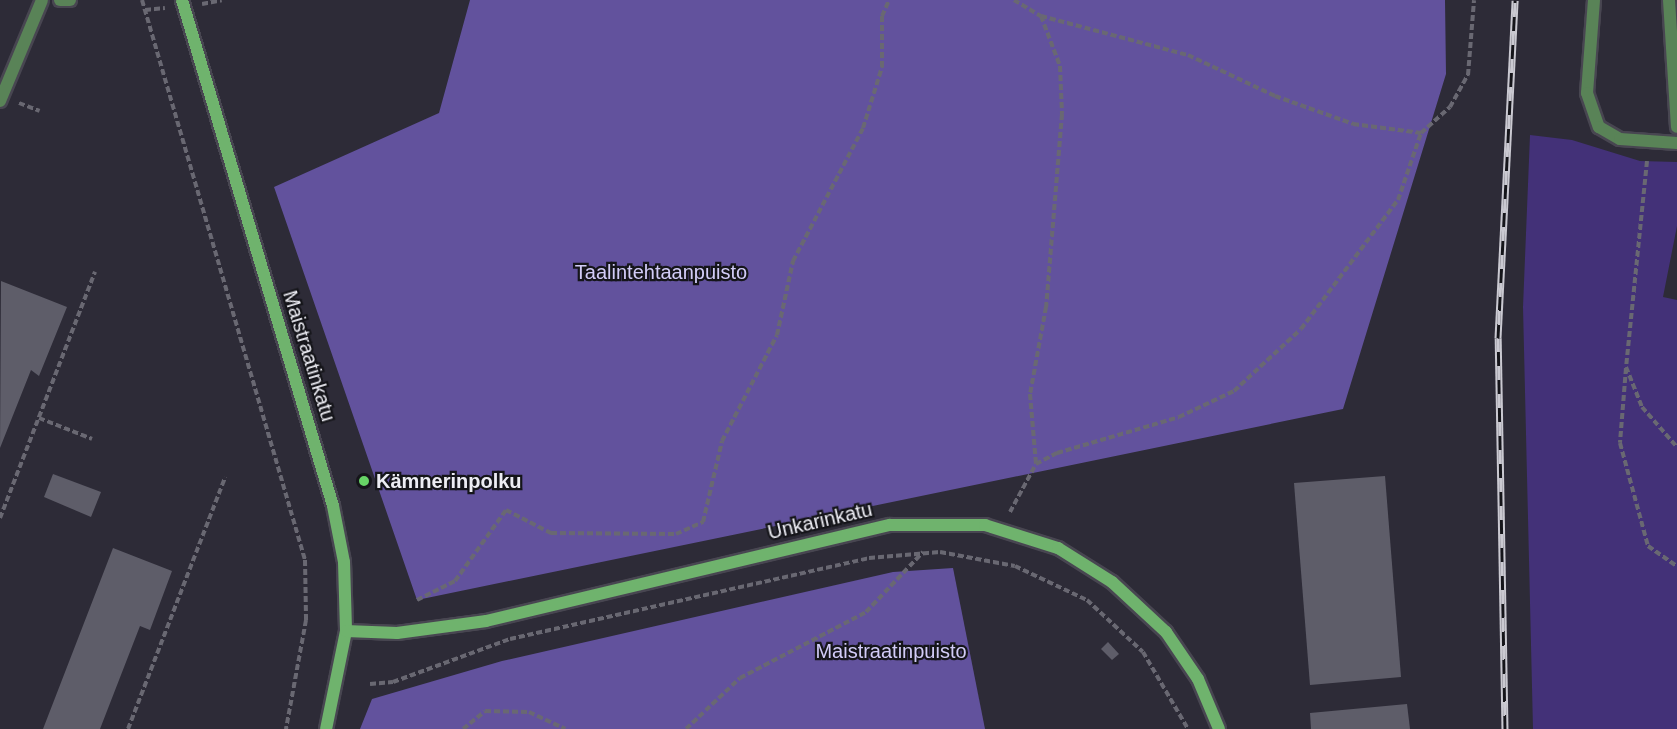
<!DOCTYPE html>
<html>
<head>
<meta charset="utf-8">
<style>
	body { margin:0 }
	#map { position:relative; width:1677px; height:729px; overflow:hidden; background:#2d2b37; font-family:Arial,sans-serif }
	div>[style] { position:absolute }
	.green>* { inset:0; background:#433178 }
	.forest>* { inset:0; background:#62529d }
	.building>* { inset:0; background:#5e5d69 }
	.path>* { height:4px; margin-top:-2px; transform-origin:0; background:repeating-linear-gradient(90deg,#696872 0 6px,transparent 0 9px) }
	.roads { filter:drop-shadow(2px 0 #484651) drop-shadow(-2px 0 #484651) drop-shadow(0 2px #484651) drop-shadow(0 -2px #484651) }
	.lane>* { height:12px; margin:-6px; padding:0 6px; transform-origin:6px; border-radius:6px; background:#598357 }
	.street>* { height:12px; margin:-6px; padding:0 6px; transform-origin:6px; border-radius:6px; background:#598357 }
	.secondary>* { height:12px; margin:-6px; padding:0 6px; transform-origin:6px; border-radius:6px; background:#6fb36d }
	.rail>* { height:7px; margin-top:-3.5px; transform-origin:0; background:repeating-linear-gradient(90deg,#15151a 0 14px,#cac9d1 0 28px); box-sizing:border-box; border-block:2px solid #cac9d1 }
	.dots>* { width:16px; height:16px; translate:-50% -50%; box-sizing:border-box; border:3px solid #15151a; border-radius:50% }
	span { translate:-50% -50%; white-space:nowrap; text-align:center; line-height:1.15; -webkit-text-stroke:4.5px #15151a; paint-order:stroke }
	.park-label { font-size:20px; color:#d2ccf7 }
	.street-label { font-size:20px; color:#ededf4 }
	.poi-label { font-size:20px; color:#ededf4; font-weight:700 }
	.left { translate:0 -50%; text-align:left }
</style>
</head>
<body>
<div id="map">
	<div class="green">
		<div style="clip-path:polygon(1530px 135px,1572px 140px,1640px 161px,1677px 162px,1677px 226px,1663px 297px,1677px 300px,1677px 729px,1533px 729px,1523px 307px)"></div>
	</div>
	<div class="forest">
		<div style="clip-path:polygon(470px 0,1445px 0,1446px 74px,1343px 409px,417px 600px,274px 187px,439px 113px)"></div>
		<div style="clip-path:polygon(953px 568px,985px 729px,360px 729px,372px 699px,502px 661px,893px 572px)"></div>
	</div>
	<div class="building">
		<div style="clip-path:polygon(1px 281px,67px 307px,39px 376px,31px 370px,0 448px)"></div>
		<div style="clip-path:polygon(53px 474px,101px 492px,91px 517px,44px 497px)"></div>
		<div style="clip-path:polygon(1385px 476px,1401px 677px,1310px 685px,1294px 483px)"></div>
		<div style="clip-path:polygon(113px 548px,172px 571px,150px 630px,140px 626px,100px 729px,43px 729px)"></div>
		<div style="clip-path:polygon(1108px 642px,1119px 654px,1112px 660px,1101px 649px)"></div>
		<div style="clip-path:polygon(1407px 704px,1410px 729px,1311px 729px,1310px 713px)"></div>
	</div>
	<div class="path">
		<div style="left:142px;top:0;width:583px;rotate:73.77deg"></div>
		<div style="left:305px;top:560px;width:60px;rotate:89deg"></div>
		<div style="left:306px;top:620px;width:111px;rotate:100.4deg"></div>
		<div style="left:1014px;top:0;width:31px;rotate:31deg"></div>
		<div style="left:1041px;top:16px;width:53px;rotate:69.2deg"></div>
		<div style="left:1060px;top:66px;width:48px;rotate:87.6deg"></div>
		<div style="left:1062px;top:114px;width:194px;rotate:94.7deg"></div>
		<div style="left:1046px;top:307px;width:88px;rotate:100.4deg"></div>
		<div style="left:1030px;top:394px;width:70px;rotate:85.1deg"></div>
		<div style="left:202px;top:4px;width:20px;rotate:-11deg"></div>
		<div style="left:145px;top:10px;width:20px;rotate:-6deg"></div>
		<div style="left:1041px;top:16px;width:152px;rotate:14.9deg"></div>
		<div style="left:1188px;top:55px;width:96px;rotate:25.2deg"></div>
		<div style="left:1275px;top:96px;width:83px;rotate:19.7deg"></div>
		<div style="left:1353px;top:124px;width:69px;rotate:7.5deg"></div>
		<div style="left:19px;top:103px;width:22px;rotate:21deg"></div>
		<div style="left:1647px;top:161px;width:207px;rotate:95.8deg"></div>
		<div style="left:1626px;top:367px;width:43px;rotate:68.2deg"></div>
		<div style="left:1642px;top:407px;width:53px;rotate:48.8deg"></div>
		<div style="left:1626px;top:368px;width:75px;rotate:94.6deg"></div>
		<div style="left:1620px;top:443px;width:107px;rotate:74.8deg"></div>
		<div style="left:1648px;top:546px;width:35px;rotate:35deg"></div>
		<div style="left:39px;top:418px;width:57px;rotate:21.6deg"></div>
		<div style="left:1010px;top:512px;width:55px;rotate:-61.6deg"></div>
		<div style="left:1036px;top:464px;width:24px;rotate:-28deg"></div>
		<div style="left:1057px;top:453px;width:127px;rotate:-16.4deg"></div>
		<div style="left:1179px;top:417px;width:61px;rotate:-25.3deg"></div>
		<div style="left:1234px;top:391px;width:91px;rotate:-42.8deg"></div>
		<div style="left:1301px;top:329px;width:161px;rotate:-53.1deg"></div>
		<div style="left:1398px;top:200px;width:71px;rotate:-71.1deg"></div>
		<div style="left:1421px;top:133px;width:39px;rotate:-42deg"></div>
		<div style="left:1450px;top:107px;width:37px;rotate:-61deg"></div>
		<div style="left:1468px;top:75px;width:75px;rotate:-85.4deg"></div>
		<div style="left:0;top:518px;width:264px;rotate:-68.9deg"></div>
		<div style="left:417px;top:600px;width:42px;rotate:-26.6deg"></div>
		<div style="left:455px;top:581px;width:87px;rotate:-54.3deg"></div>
		<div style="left:506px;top:510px;width:51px;rotate:27.1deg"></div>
		<div style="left:551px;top:533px;width:125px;rotate:0.5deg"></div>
		<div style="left:676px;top:534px;width:30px;rotate:-24deg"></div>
		<div style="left:703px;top:522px;width:83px;rotate:-76.8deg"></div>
		<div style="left:722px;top:441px;width:119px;rotate:-62.6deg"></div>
		<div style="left:777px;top:335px;width:76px;rotate:-77.8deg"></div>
		<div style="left:793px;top:261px;width:150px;rotate:-62.2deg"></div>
		<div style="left:863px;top:128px;width:64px;rotate:-72.7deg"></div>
		<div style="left:882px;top:67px;width:51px;rotate:-90deg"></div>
		<div style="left:882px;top:16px;width:17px;rotate:-66deg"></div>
		<div style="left:370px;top:684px;width:23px;rotate:-5deg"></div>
		<div style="left:393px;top:682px;width:125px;rotate:-20.2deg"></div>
		<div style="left:510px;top:639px;width:368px;rotate:-12.7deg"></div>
		<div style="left:869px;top:558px;width:71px;rotate:-4.8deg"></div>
		<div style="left:940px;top:552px;width:76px;rotate:10.6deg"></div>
		<div style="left:1015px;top:566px;width:80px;rotate:25.3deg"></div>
		<div style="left:1087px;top:600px;width:76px;rotate:42.9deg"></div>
		<div style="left:1143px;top:652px;width:89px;rotate:59.7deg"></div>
		<div style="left:128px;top:729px;width:270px;rotate:-68.9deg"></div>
		<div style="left:463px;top:729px;width:28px;rotate:-39deg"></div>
		<div style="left:485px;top:711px;width:44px;rotate:1.3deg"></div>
		<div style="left:529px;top:712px;width:40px;rotate:25deg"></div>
		<div style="left:686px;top:729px;width:74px;rotate:-43.4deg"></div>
		<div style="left:740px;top:678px;width:142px;rotate:-27.6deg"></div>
		<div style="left:866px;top:612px;width:83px;rotate:-46.5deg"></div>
	</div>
	<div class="roads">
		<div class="lane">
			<div style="left:60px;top:0;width:10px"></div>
		</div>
		<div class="street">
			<div style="left:1594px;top:0;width:93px;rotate:94.3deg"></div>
			<div style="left:1587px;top:93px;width:36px;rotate:71deg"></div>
			<div style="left:1599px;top:127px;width:24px;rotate:30deg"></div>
			<div style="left:1620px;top:139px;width:57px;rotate:4deg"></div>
			<div style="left:1669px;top:0;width:127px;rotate:86.4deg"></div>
			<div style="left:0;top:101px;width:109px;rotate:-67.4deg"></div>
		</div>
		<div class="secondary">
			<div style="left:182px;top:0;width:528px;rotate:73.38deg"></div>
			<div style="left:333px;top:506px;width:57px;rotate:78.9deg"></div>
			<div style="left:344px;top:562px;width:69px;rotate:88.3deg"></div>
			<div style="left:346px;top:631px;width:100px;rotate:101.5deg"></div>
			<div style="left:346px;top:631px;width:51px;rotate:2.2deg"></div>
			<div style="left:397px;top:633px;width:90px;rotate:-7.7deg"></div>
			<div style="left:486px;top:621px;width:415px;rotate:-13.4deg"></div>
			<div style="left:890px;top:525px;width:95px"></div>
			<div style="left:985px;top:525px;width:77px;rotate:17.5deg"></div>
			<div style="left:1058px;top:548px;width:64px;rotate:32.2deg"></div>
			<div style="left:1112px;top:582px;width:74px;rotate:42.8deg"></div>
			<div style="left:1166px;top:632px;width:57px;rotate:55.8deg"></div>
			<div style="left:1198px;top:679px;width:54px;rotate:67.2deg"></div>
		</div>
	</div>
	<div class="rail">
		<div style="left:1505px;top:729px;width:391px;rotate:-91deg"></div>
		<div style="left:1498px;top:338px;width:338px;rotate:-87.1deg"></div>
	</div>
	<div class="dots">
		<div style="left:364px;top:481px;background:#67d466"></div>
	</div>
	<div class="park-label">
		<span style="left:661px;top:272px">Taalintehtaanpuisto</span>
		<span style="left:891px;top:651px">Maistraatinpuisto</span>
	</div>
	<div class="street-label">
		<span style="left:309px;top:356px;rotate:73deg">Maistraatinkatu</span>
		<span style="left:820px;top:521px;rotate:-13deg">Unkarinkatu</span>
	</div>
	<div class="poi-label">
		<span class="left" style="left:376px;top:481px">Kämnerinpolku</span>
	</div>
</div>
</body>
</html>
